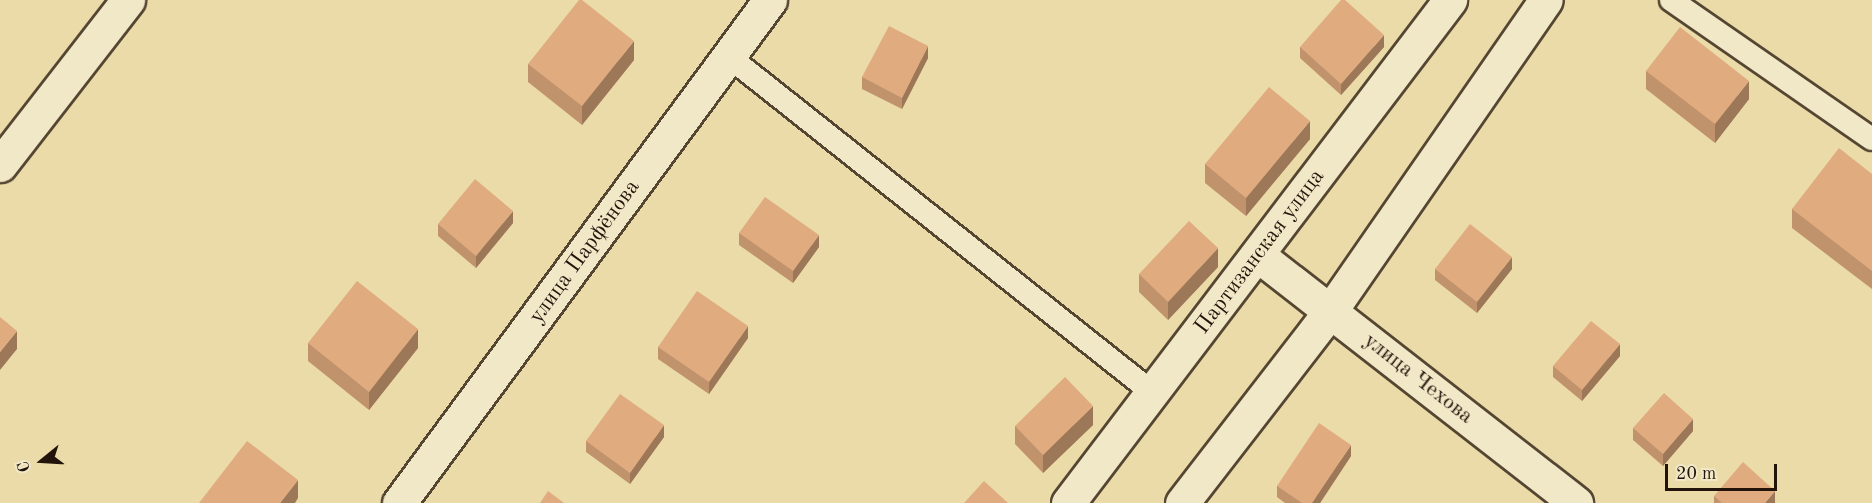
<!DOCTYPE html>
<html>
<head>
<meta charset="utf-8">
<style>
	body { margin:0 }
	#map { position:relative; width:1872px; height:503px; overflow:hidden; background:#eadba9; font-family:"Old Standard TT",serif }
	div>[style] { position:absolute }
	.roads { filter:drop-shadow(2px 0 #554632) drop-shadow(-2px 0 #554632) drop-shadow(0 2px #554632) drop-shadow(0 -2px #554632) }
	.service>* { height:22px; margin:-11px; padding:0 11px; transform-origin:11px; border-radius:11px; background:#f1e8c7 }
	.minor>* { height:33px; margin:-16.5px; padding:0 16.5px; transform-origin:16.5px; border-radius:16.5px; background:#f1e8c7 }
	.wall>* { inset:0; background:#c0936d }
	.shaded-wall>* { inset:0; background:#9c7859 }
	.building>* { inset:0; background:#dfab7f }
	span { translate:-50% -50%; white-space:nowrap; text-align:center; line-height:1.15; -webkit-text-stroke:5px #f1e8c7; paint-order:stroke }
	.street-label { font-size:22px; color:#23140b }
	.north { position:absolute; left:12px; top:431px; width:60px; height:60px; -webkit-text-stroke:4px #f1e8c7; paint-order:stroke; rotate:252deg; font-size:16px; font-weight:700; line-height:24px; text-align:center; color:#23140b }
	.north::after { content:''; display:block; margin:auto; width:21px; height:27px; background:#23140b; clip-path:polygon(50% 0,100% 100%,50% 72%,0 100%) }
	.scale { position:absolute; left:1665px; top:464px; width:112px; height:27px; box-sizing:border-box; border:3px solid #23140b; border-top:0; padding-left:8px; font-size:18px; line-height:21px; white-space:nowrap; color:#23140b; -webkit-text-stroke:4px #f1e8c7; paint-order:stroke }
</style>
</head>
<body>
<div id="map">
	<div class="roads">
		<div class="service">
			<div style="left:1671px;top:0;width:244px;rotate:34.7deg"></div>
			<div style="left:728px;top:56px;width:542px;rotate:38.41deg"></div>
		</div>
		<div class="minor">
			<div style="left:0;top:165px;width:209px;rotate:-52.2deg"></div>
			<div style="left:1259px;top:256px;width:402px;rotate:37.9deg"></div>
			<div style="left:399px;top:503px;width:625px;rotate:-53.59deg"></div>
			<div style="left:1068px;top:503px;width:632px;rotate:-52.79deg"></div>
			<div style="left:1182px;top:503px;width:244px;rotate:-52.3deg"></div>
			<div style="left:1331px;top:310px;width:377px;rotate:-55.3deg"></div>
		</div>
	</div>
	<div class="wall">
		<div style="clip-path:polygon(1300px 47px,1384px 47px,1341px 95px,1300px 58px)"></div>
		<div style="clip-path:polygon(928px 58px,902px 109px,862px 89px,862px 77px)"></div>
		<div style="clip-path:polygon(634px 60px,582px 125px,528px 82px,528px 64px)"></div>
		<div style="clip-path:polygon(1646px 71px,1749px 99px,1715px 143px,1646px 89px)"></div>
		<div style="clip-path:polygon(1310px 139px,1246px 216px,1205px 183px,1205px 164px)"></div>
		<div style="clip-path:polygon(1872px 174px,1872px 289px,1792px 228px,1792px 209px)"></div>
		<div style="clip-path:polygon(513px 223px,476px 268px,438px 236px,438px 224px)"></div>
		<div style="clip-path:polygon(739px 233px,819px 247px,793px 283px,739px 245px)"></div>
		<div style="clip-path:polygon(1218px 267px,1168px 320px,1139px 292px,1139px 274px)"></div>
		<div style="clip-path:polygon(1435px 269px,1512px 269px,1477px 313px,1435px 280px)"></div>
		<div style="clip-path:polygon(748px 338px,709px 394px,658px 359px,658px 347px)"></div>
		<div style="clip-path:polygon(308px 343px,418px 348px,369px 410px,308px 361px)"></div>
		<div style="clip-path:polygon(1620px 356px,1582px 401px,1553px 377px,1553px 366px)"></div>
		<div style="clip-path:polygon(1093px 425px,1043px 473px,1015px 444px,1015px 426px)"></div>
		<div style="clip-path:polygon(1633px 428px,1693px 431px,1663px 466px,1633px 440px)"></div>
		<div style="clip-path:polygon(664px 437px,630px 484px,586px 452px,586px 441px)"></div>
		<div style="clip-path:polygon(1351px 456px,1320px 503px,1285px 503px,1277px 497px,1277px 486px)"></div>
		<div style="clip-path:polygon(1714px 496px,1775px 502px,1714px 503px)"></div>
	</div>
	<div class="shaded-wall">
		<div style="clip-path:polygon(1384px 35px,1384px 47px,1341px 95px,1341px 84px)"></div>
		<div style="clip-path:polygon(634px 41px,634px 60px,582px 125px,582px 106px)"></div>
		<div style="clip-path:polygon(928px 46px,928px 58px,902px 109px,902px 98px)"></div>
		<div style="clip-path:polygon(1749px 81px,1749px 99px,1715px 143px,1715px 124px)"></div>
		<div style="clip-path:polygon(1310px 121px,1310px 139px,1246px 216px,1246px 198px)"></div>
		<div style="clip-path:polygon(513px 211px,513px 223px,476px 268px,476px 256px)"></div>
		<div style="clip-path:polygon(819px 235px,819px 247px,793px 283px,793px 271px)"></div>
		<div style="clip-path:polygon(1218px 248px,1218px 267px,1168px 320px,1168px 302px)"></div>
		<div style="clip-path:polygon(1512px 257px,1512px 269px,1477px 313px,1477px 302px)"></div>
		<div style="clip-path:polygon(748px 326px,748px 338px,709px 394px,709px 382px)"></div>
		<div style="clip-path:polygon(418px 329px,418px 348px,369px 410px,369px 392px)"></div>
		<div style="clip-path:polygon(17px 331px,17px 349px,0 370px,0 352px)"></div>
		<div style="clip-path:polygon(1620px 344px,1620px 356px,1582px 401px,1582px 390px)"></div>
		<div style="clip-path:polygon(1093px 406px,1093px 425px,1043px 473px,1043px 455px)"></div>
		<div style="clip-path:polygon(1693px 419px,1693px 431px,1663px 466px,1663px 454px)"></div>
		<div style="clip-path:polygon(664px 425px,664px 437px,630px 484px,630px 473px)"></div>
		<div style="clip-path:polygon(1351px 445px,1351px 456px,1320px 503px,1312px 503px)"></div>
		<div style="clip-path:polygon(298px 480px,298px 498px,295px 503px,280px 503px)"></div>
		<div style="clip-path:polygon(1775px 491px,1775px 503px,1765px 503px)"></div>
	</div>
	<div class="building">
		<div style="clip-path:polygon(579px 0,582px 0,634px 41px,582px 106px,528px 64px)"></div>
		<div style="clip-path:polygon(1341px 0,1345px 0,1384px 35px,1341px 84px,1300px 47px)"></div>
		<div style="clip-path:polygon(889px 26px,928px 46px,902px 98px,862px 77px)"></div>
		<div style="clip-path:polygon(1680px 27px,1749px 81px,1715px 124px,1646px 71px)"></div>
		<div style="clip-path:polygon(1269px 87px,1310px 121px,1246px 198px,1205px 164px)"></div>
		<div style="clip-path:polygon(1839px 148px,1872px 174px,1872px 271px,1792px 209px)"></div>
		<div style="clip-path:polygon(475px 179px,513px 211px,476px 256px,438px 224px)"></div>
		<div style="clip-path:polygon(765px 197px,819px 235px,793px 271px,739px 233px)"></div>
		<div style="clip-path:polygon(1189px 221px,1218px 248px,1168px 302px,1139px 274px)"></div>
		<div style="clip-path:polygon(1470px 224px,1512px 257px,1477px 302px,1435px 269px)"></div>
		<div style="clip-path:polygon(357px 281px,418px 329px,369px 392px,308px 343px)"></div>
		<div style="clip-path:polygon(697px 291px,748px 326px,709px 382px,658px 347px)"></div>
		<div style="clip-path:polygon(0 317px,17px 331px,0 352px)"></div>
		<div style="clip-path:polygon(1591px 321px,1620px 344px,1582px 390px,1553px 366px)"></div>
		<div style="clip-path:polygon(1065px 377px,1093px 406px,1043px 455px,1015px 426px)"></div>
		<div style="clip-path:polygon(1664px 393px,1693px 419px,1663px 454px,1633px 428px)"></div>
		<div style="clip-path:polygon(620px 394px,664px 425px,630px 473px,586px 441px)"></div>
		<div style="clip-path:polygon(1319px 423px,1351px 445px,1312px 503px,1302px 503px,1277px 486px)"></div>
		<div style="clip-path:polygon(247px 441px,298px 480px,280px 503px,199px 503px)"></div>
		<div style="clip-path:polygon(1743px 462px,1775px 491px,1765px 503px,1722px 503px,1714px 496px)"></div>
		<div style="clip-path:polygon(984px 481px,1008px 503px,964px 503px)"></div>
		<div style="clip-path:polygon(548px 491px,564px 503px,540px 503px)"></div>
	</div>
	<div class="street-label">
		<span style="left:585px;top:252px;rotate:-54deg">улица Парфёнова</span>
		<span style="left:1260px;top:252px;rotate:-53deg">Партизанская улица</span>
		<span style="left:1418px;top:379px;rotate:38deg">улица Чехова</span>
	</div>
	<div class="north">С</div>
	<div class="scale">20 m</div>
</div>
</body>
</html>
